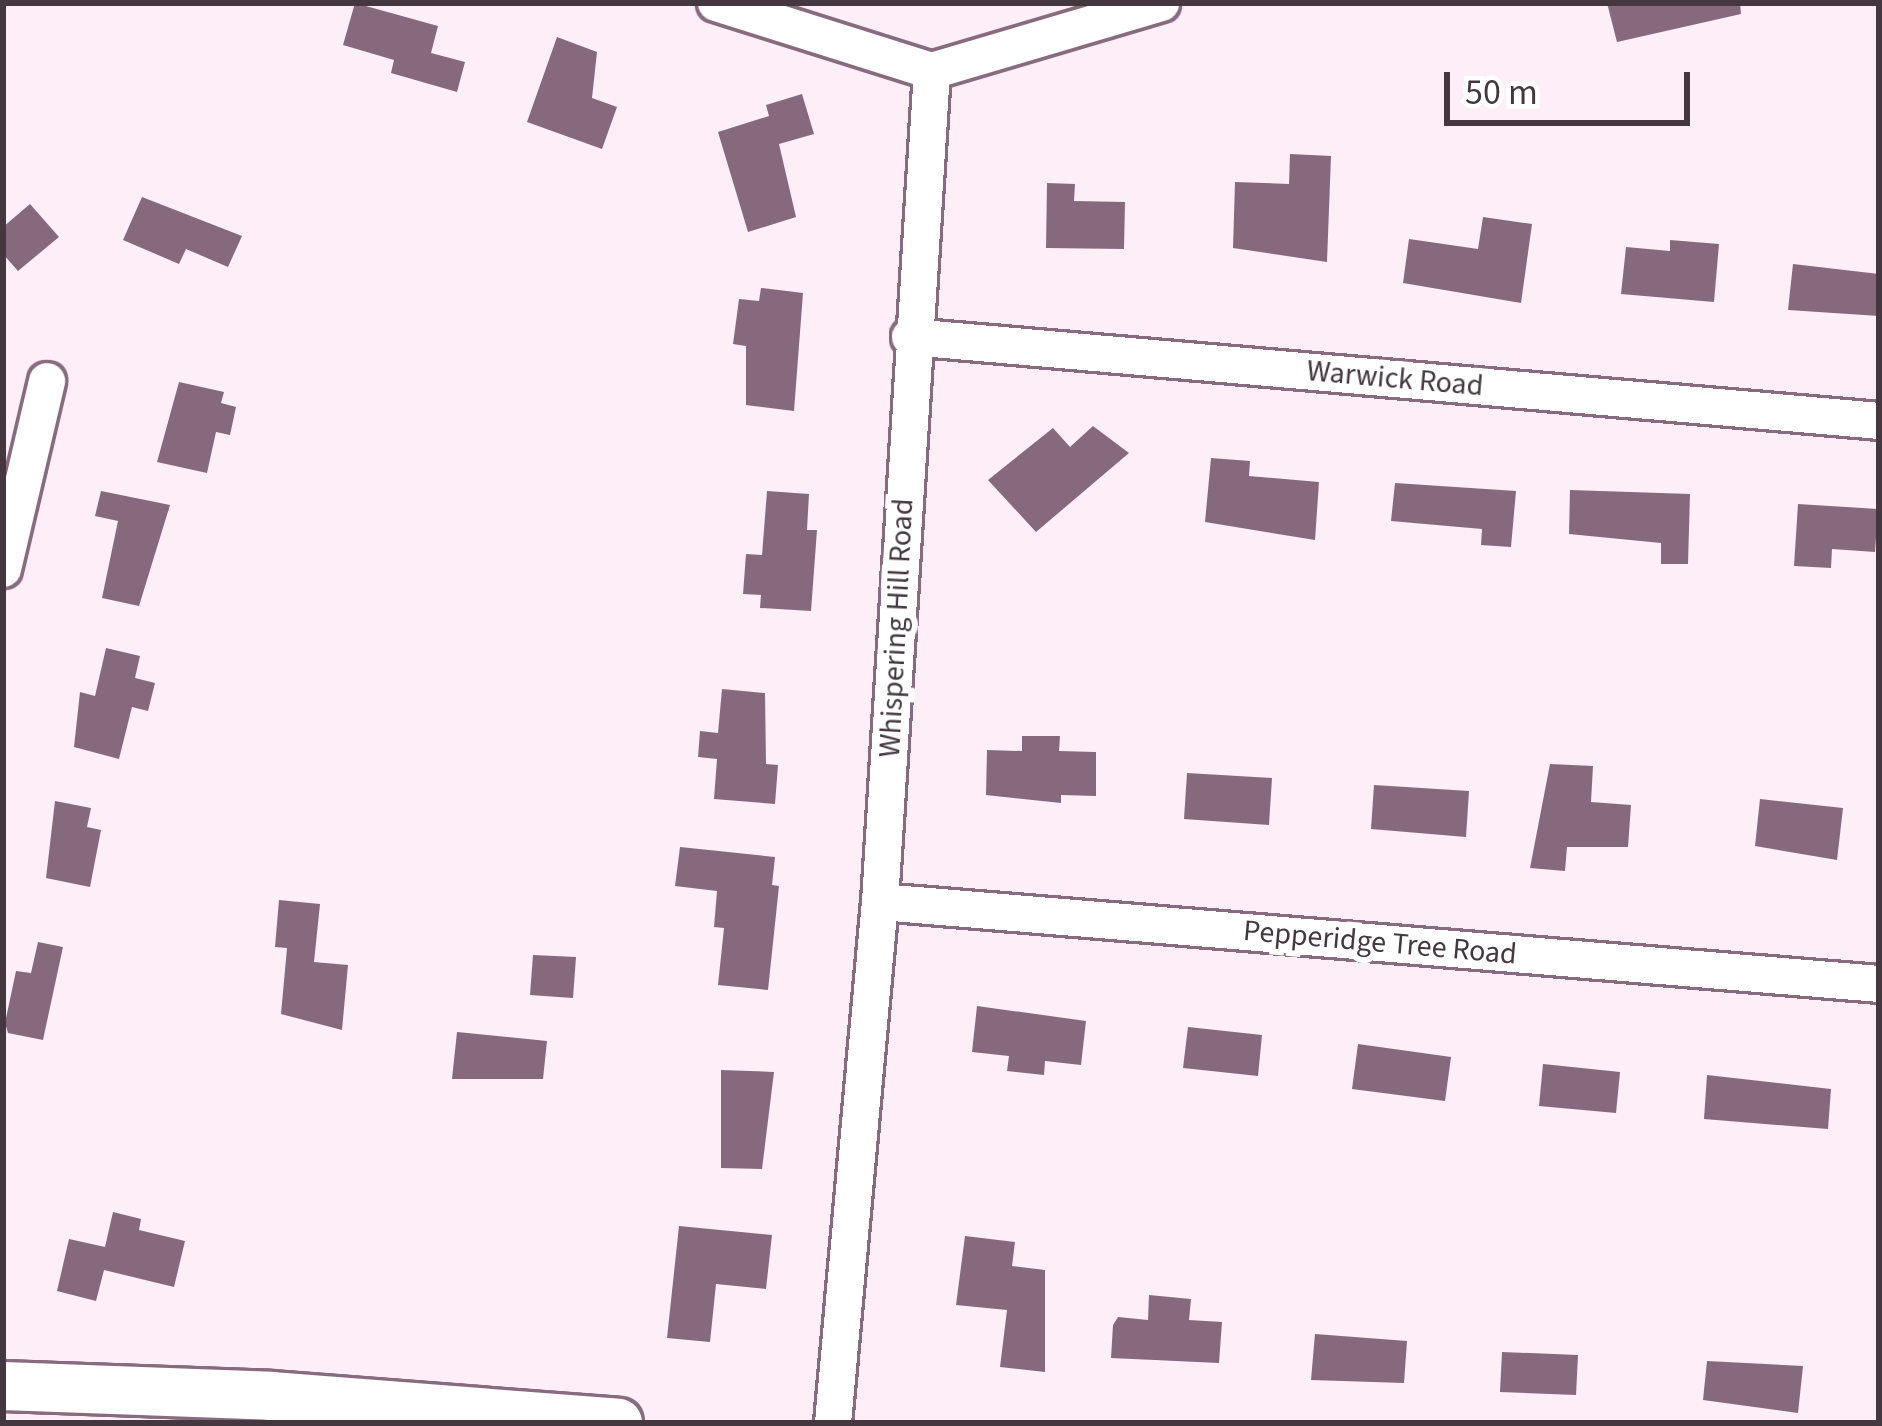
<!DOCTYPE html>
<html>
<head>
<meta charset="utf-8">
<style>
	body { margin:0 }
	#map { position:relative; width:1882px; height:1426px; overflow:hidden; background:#fdeef8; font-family:"Source Sans 3",sans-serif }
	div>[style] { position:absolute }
	.building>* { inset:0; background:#87697e }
	.roads { filter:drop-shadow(3px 0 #896b80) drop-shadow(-3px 0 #896b80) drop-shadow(0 3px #896b80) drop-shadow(0 -3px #896b80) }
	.minor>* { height:36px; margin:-18px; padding:0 18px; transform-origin:18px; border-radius:18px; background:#fff }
	.tertiary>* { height:48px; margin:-24px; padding:0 24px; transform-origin:24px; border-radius:24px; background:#fff }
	span { translate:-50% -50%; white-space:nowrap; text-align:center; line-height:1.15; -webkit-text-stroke:12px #fff; paint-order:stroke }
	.street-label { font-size:30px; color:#443740 }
	.frame { position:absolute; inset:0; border:6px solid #443740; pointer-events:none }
	.scale { position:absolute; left:1444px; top:72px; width:246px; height:54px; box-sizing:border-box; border:6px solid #443740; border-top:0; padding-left:15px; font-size:36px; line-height:42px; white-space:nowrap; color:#443740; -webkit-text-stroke:9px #fff; paint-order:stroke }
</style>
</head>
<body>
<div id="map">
	<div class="building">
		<div style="clip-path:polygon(355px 3px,438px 26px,431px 53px,465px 62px,457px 92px,391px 73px,394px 60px,343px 45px)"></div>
		<div style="clip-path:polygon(1607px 3px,1740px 3px,1741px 14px,1617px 42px)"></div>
		<div style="clip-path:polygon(557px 37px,597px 52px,592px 98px,617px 107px,602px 149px,527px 122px)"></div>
		<div style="clip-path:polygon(802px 94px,814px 134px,779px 144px,796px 217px,748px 232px,718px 132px,769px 116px,766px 105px)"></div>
		<div style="clip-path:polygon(1290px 154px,1331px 156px,1327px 262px,1233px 248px,1235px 182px,1289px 184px)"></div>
		<div style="clip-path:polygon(1047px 183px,1075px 184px,1074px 201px,1125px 202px,1124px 249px,1046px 248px)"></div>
		<div style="clip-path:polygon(142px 197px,242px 236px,228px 267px,186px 249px,179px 264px,123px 240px)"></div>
		<div style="clip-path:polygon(30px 204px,59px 237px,18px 271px,3px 254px,3px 227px)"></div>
		<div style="clip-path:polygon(1483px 217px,1532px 224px,1521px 303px,1403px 283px,1409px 239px,1478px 249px)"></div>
		<div style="clip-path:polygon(1670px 240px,1719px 244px,1714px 302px,1621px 294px,1626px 247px,1670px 251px)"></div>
		<div style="clip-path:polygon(1793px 264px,1879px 274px,1879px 316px,1788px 310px)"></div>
		<div style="clip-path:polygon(761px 288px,803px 293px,794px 411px,746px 405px,746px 346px,733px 344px,739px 299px,759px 301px)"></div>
		<div style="clip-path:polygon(179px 382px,224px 392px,221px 403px,236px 407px,230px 435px,216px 432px,207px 473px,157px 462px)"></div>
		<div style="clip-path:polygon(1093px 426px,1129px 453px,1036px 532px,988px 480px,1053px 428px,1070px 447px)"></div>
		<div style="clip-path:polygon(1211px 458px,1250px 461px,1249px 476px,1319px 482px,1315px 540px,1205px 522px)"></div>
		<div style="clip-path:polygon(1395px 483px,1516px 491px,1511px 547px,1481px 545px,1482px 529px,1391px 521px)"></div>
		<div style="clip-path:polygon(1570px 490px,1690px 494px,1688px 564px,1661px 564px,1661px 543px,1569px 534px)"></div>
		<div style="clip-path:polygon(101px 491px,170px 505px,139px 606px,102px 598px,118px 521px,95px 516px)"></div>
		<div style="clip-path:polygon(767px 491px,809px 494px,807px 530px,817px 530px,811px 611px,760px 608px,761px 595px,743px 594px,746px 554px,762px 555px)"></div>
		<div style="clip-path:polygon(1798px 504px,1878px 509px,1875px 552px,1832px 549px,1831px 568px,1794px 566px)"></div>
		<div style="clip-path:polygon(106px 648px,140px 656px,135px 678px,155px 683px,148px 711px,132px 707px,119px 759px,74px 747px,80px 692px,95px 696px)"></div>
		<div style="clip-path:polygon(722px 689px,765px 693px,766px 764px,778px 765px,775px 804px,714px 799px,717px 759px,698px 757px,700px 731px,718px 733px)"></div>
		<div style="clip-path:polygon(1022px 736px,1060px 736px,1059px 751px,1096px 752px,1096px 796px,1061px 795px,1061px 803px,986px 795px,987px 750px,1022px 751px)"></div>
		<div style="clip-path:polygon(1550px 764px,1593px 766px,1591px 802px,1631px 805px,1628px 847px,1567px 847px,1565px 871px,1530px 868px)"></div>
		<div style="clip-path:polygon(1187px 773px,1272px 778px,1269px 825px,1184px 819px)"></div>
		<div style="clip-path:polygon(1374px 785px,1469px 791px,1466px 837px,1371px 829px)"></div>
		<div style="clip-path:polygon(1760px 799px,1843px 808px,1837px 860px,1755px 846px)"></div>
		<div style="clip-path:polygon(55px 801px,91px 808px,87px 827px,101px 830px,90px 887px,46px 878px)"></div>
		<div style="clip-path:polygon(680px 847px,775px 857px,772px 885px,779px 886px,768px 990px,718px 985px,724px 928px,714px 927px,717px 891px,675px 886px)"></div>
		<div style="clip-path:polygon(279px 900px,320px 904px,314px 962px,348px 965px,342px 1030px,281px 1014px,287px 948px,275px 947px)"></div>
		<div style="clip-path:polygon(38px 942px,63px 947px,43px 1040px,8px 1033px,5px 1023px,16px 971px,31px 973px)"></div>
		<div style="clip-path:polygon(533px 955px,576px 957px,573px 998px,530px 995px)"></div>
		<div style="clip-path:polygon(977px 1006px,1086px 1021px,1081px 1065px,1045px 1061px,1044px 1075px,1007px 1071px,1009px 1056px,972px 1052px)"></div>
		<div style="clip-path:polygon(1188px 1027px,1262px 1035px,1258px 1076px,1183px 1068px)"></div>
		<div style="clip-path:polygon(457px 1032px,547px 1041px,543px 1079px,452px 1079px)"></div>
		<div style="clip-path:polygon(1358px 1044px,1451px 1057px,1445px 1101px,1352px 1089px)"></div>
		<div style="clip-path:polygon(1543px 1064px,1620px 1072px,1616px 1113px,1539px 1106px)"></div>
		<div style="clip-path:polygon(721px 1070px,774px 1072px,762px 1169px,721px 1168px)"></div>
		<div style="clip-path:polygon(1707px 1075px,1831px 1089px,1828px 1129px,1704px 1119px)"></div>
		<div style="clip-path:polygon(113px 1212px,141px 1219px,139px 1230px,185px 1241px,174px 1287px,104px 1270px,96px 1301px,57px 1291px,69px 1239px,105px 1247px)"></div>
		<div style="clip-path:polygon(679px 1226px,772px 1235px,766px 1289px,716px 1284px,710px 1342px,667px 1338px)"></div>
		<div style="clip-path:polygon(965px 1236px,1015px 1242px,1012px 1266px,1045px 1270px,1045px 1372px,1000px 1367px,1007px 1310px,956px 1305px)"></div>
		<div style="clip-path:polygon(1149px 1295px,1191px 1299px,1189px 1320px,1222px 1322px,1219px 1363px,1111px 1358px,1113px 1325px,1118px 1317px,1148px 1320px)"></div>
		<div style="clip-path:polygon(1315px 1334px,1407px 1341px,1404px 1383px,1311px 1380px)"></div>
		<div style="clip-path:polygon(1502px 1352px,1578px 1355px,1576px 1395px,1500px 1392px)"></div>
		<div style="clip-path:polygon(1707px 1361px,1803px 1366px,1798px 1413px,1703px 1400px)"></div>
	</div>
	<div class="roads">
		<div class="minor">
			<div style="left:716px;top:3px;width:226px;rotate:17.5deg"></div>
			<div style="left:910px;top:337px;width:973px;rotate:4.95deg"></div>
			<div style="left:3px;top:569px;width:193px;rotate:-76.8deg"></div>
			<div style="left:880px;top:902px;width:1002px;rotate:4.69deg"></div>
			<div style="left:833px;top:1423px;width:523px;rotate:-84.85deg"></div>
			<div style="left:880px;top:902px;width:833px;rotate:-86.42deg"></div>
			<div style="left:932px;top:71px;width:239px;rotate:-16.5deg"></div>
		</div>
		<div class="tertiary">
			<div style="left:3px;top:1386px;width:268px;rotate:2.1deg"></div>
			<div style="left:271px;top:1396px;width:348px;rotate:4.4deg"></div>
		</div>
	</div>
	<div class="street-label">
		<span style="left:1395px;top:379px;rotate:5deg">Warwick Road</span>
		<span style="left:897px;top:628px;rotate:-87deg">Whispering Hill Road</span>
		<span style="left:1380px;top:943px;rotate:5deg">Pepperidge Tree Road</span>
	</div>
	<div class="frame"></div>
	<div class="scale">50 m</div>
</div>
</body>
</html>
